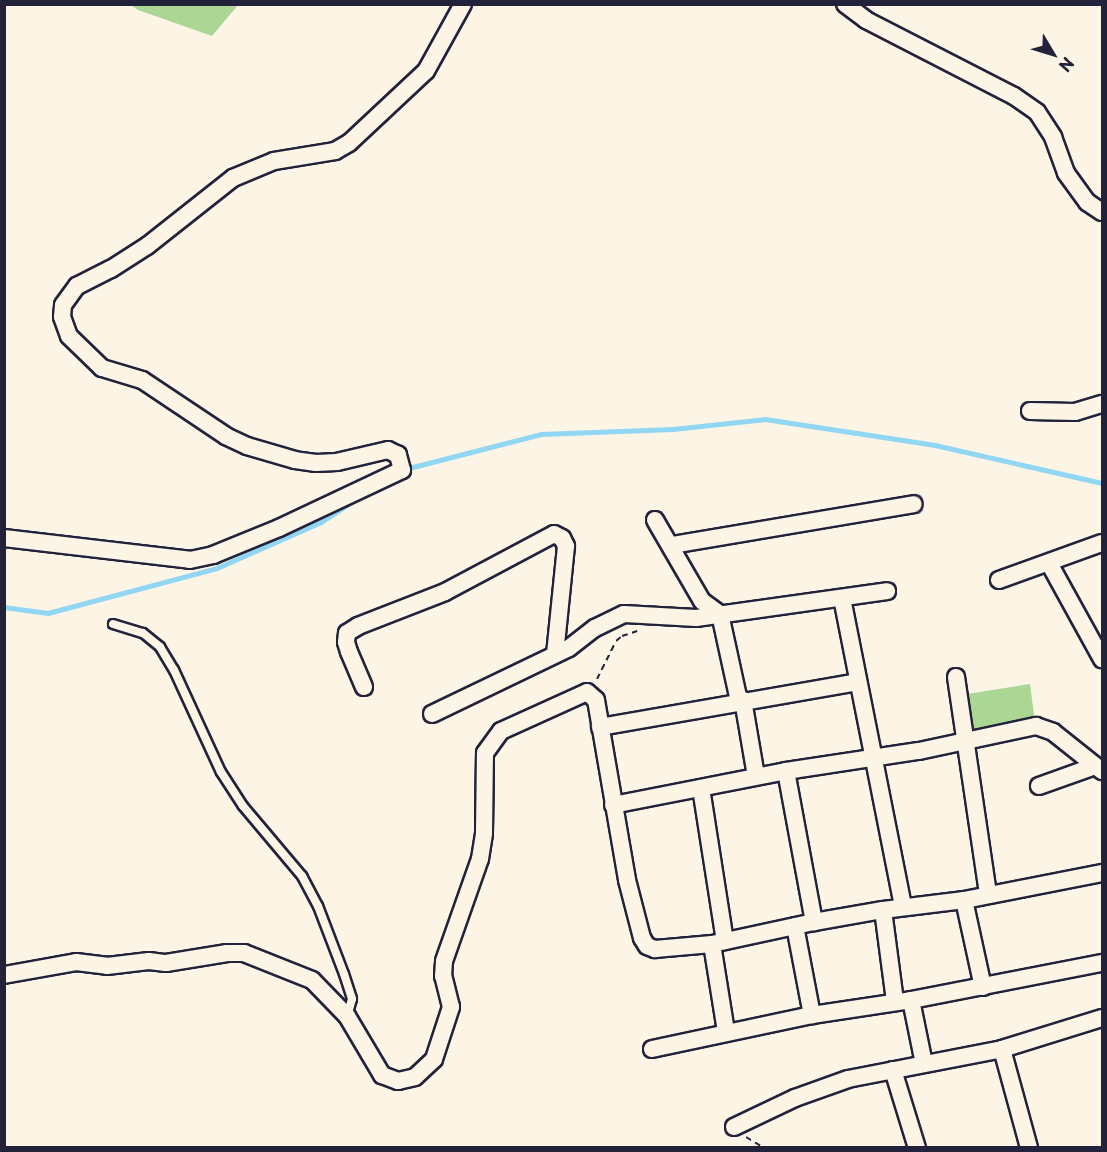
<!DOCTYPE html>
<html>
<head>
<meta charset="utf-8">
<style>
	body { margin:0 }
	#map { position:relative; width:1107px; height:1152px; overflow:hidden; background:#fcf5e5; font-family:"Playpen Sans",sans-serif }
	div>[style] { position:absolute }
	.green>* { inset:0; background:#acd694 }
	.stream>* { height:4.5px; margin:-2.25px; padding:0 2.25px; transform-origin:2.25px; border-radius:2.25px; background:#91d6f3 }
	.path>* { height:2px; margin-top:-1px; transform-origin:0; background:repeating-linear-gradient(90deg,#22223b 0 6px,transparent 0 10.5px) }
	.roads { filter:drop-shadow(2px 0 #22223b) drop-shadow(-2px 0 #22223b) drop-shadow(0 2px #22223b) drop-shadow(0 -2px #22223b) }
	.lane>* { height:8px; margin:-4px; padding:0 4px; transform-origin:4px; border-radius:4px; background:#fcf5e5 }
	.street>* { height:16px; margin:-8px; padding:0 8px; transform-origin:8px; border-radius:8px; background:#fcf5e5 }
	span { translate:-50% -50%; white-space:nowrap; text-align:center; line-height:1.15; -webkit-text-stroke:4.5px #fcf5e5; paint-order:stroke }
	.frame { position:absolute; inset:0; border:6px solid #22223b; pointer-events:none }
	.north { position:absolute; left:1023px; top:24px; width:60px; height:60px; -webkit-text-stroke:4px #fcf5e5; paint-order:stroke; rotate:128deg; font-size:16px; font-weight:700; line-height:24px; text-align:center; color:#22223b }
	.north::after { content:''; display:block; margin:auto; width:21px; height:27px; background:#22223b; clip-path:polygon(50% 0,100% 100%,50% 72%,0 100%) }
</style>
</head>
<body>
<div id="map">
	<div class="green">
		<div style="clip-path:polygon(131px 5px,238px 5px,212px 36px,138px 10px)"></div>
		<div style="clip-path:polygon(1030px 684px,1035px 722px,973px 732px,967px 694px)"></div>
	</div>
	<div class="stream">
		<div style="left:405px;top:469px;width:140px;rotate:-14.4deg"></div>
		<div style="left:541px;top:434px;width:132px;rotate:-2.2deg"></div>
		<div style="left:673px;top:429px;width:93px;rotate:-6.2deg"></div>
		<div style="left:765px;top:419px;width:172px;rotate:8.7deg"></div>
		<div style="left:935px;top:445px;width:171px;rotate:12.8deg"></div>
		<div style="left:4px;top:607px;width:44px;rotate:7.8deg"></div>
		<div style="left:48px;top:613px;width:175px;rotate:-14.9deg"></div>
		<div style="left:217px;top:568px;width:114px;rotate:-23.9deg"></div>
		<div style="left:321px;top:522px;width:35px;rotate:-33deg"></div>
	</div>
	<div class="path">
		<div style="left:597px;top:679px;width:42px;rotate:-63.4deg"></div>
		<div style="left:616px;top:641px;width:8px;rotate:-40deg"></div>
		<div style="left:622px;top:636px;width:16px;rotate:-18deg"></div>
		<div style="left:746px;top:1137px;width:21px;rotate:31deg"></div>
	</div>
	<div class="roads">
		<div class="lane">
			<div style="left:113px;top:624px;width:31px;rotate:17deg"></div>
			<div style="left:143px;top:633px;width:22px;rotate:39deg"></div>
			<div style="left:160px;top:647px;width:27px;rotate:59deg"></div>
			<div style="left:174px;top:670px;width:112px;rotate:65.3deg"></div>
			<div style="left:221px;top:772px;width:40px;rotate:57.1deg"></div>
			<div style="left:243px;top:806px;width:92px;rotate:49.9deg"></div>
			<div style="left:302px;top:876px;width:34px;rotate:62deg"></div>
			<div style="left:318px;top:906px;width:73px;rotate:69.1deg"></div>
			<div style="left:344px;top:974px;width:26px;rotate:72deg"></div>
			<div style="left:352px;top:999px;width:18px;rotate:106deg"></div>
		</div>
		<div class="street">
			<div style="left:845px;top:4px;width:26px;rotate:37deg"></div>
			<div style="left:866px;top:20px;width:166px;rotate:27.2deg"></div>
			<div style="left:1014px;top:96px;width:28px;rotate:35deg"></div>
			<div style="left:1037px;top:112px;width:30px;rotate:57deg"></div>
			<div style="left:1053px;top:137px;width:38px;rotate:70deg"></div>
			<div style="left:1066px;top:173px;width:36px;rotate:54deg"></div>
			<div style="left:1087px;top:202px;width:18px;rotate:34deg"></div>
			<div style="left:1030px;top:411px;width:45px;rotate:1.3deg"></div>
			<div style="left:1075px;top:412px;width:28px;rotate:-17deg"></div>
			<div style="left:655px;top:520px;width:94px;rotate:59.9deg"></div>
			<div style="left:702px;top:601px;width:22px;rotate:36deg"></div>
			<div style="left:720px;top:614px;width:89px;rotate:77.7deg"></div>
			<div style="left:4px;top:538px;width:187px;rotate:6.7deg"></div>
			<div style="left:190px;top:560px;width:24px;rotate:-12deg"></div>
			<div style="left:213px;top:555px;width:71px;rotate:-22.2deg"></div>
			<div style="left:279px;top:528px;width:136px;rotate:-25.2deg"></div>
			<div style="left:402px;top:470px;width:16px;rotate:-105deg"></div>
			<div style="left:398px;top:455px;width:11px;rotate:-153deg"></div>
			<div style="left:388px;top:450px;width:52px;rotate:166.8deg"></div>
			<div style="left:337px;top:462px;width:21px;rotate:177deg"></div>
			<div style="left:316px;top:463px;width:21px;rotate:-172deg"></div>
			<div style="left:295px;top:460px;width:50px;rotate:-163.7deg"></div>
			<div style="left:247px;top:446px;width:23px;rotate:-155deg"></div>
			<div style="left:226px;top:436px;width:101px;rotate:-146.3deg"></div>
			<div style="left:142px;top:380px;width:42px;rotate:-163.3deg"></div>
			<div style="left:102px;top:368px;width:46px;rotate:-135.9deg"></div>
			<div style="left:69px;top:336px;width:20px;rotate:-110deg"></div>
			<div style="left:62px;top:317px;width:12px;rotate:-85deg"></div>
			<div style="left:63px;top:305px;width:24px;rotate:-54deg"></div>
			<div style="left:77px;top:286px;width:38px;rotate:-27deg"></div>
			<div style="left:111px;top:269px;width:43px;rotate:-32.6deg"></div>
			<div style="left:147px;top:246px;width:110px;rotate:-38.3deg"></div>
			<div style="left:233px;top:178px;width:44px;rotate:-22.5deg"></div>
			<div style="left:274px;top:161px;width:62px;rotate:-9.3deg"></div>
			<div style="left:335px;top:151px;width:16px;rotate:-30deg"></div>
			<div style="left:349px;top:143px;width:105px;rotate:-43.1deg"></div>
			<div style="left:426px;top:71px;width:77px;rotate:-61.1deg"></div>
			<div style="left:672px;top:545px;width:245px;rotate:-9.6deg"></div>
			<div style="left:1049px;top:563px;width:110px;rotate:61.1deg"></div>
			<div style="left:999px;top:580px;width:109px;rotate:-19.8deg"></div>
			<div style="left:842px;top:598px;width:315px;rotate:78.8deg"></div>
			<div style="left:956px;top:677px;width:220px;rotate:81.6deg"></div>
			<div style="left:364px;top:687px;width:38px;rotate:-113deg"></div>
			<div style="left:349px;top:652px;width:10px;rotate:-107deg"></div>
			<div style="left:346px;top:642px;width:9px;rotate:-84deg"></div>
			<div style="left:347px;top:633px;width:13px;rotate:-32deg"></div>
			<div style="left:358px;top:626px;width:93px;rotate:-21.3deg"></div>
			<div style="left:445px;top:592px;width:123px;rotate:-28deg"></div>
			<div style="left:554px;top:534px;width:9px;rotate:27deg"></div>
			<div style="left:562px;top:538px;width:9px;rotate:63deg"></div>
			<div style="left:566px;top:546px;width:109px;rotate:95.8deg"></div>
			<div style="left:743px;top:700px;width:77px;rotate:80.3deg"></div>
			<div style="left:432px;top:714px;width:152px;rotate:-25.7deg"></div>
			<div style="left:569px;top:648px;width:33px;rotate:-38deg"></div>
			<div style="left:595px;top:628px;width:32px;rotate:-26deg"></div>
			<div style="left:624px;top:614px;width:72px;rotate:3.2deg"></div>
			<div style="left:696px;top:618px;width:193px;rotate:-8deg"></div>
			<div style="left:600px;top:727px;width:262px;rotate:-9.9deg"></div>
			<div style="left:786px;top:771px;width:154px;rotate:79.5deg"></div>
			<div style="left:1039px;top:786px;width:59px;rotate:-19.7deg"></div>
			<div style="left:701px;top:788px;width:155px;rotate:81.1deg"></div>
			<div style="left:613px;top:805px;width:176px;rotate:-11.1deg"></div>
			<div style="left:786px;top:771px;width:134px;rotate:-8.6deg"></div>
			<div style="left:919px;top:751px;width:120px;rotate:-12.1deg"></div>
			<div style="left:1036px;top:726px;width:18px;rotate:19deg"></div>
			<div style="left:1053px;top:732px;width:63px;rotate:38.5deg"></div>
			<div style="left:964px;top:900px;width:89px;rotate:77.7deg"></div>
			<div style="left:883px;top:910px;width:92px;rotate:82.5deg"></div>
			<div style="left:795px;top:926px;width:91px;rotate:79.2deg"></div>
			<div style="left:712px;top:944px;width:88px;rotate:80.9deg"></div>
			<div style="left:4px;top:975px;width:73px;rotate:-10.2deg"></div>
			<div style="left:76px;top:962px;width:31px;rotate:7deg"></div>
			<div style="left:107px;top:966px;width:42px;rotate:-6.8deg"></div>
			<div style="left:149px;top:961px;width:17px;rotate:7deg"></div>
			<div style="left:166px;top:963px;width:62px;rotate:-9.3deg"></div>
			<div style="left:227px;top:953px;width:17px"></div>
			<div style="left:244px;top:953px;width:73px;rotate:21.7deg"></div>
			<div style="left:312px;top:980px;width:50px;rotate:45.8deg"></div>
			<div style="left:347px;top:1016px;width:69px;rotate:59.3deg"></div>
			<div style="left:382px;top:1075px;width:17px;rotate:21deg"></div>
			<div style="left:398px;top:1081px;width:17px;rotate:-13deg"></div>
			<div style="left:415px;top:1077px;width:26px;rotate:-43deg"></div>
			<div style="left:434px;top:1059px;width:55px;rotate:-71.9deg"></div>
			<div style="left:451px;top:1007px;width:32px;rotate:-104deg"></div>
			<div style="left:443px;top:976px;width:15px;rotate:-86deg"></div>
			<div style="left:444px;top:961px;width:108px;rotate:-70.6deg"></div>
			<div style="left:480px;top:859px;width:26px;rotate:-81deg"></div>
			<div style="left:484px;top:833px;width:80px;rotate:-89.3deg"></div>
			<div style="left:485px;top:753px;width:27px;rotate:-54deg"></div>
			<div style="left:501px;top:731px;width:94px;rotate:-24.4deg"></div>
			<div style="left:587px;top:692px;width:12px;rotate:42deg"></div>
			<div style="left:596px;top:700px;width:183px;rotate:80.2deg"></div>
			<div style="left:627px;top:880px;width:60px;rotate:75.5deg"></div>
			<div style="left:642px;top:938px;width:9px;rotate:58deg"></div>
			<div style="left:647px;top:946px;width:9px;rotate:21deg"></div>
			<div style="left:655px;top:949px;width:57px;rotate:-5deg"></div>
			<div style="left:712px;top:944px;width:104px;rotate:-12.2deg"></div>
			<div style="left:814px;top:922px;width:70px;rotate:-9.9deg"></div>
			<div style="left:883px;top:910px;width:82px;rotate:-7deg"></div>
			<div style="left:964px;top:900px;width:141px;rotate:-11.1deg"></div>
			<div style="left:911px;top:1000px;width:65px;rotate:78.5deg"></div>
			<div style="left:652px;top:1049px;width:164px;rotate:-12deg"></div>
			<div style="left:812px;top:1015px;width:100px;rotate:-8.6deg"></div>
			<div style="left:911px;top:1000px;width:195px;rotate:-11deg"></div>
			<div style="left:1002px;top:1049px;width:103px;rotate:74.7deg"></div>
			<div style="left:893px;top:1070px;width:82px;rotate:72.9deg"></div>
			<div style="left:734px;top:1127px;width:68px;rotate:-25.4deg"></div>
			<div style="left:795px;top:1098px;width:56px;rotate:-19.7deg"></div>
			<div style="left:848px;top:1079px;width:157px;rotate:-11deg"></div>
			<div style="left:1002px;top:1049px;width:105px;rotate:-17.2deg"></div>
		</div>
	</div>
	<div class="frame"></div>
	<div class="north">N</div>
</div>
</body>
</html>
